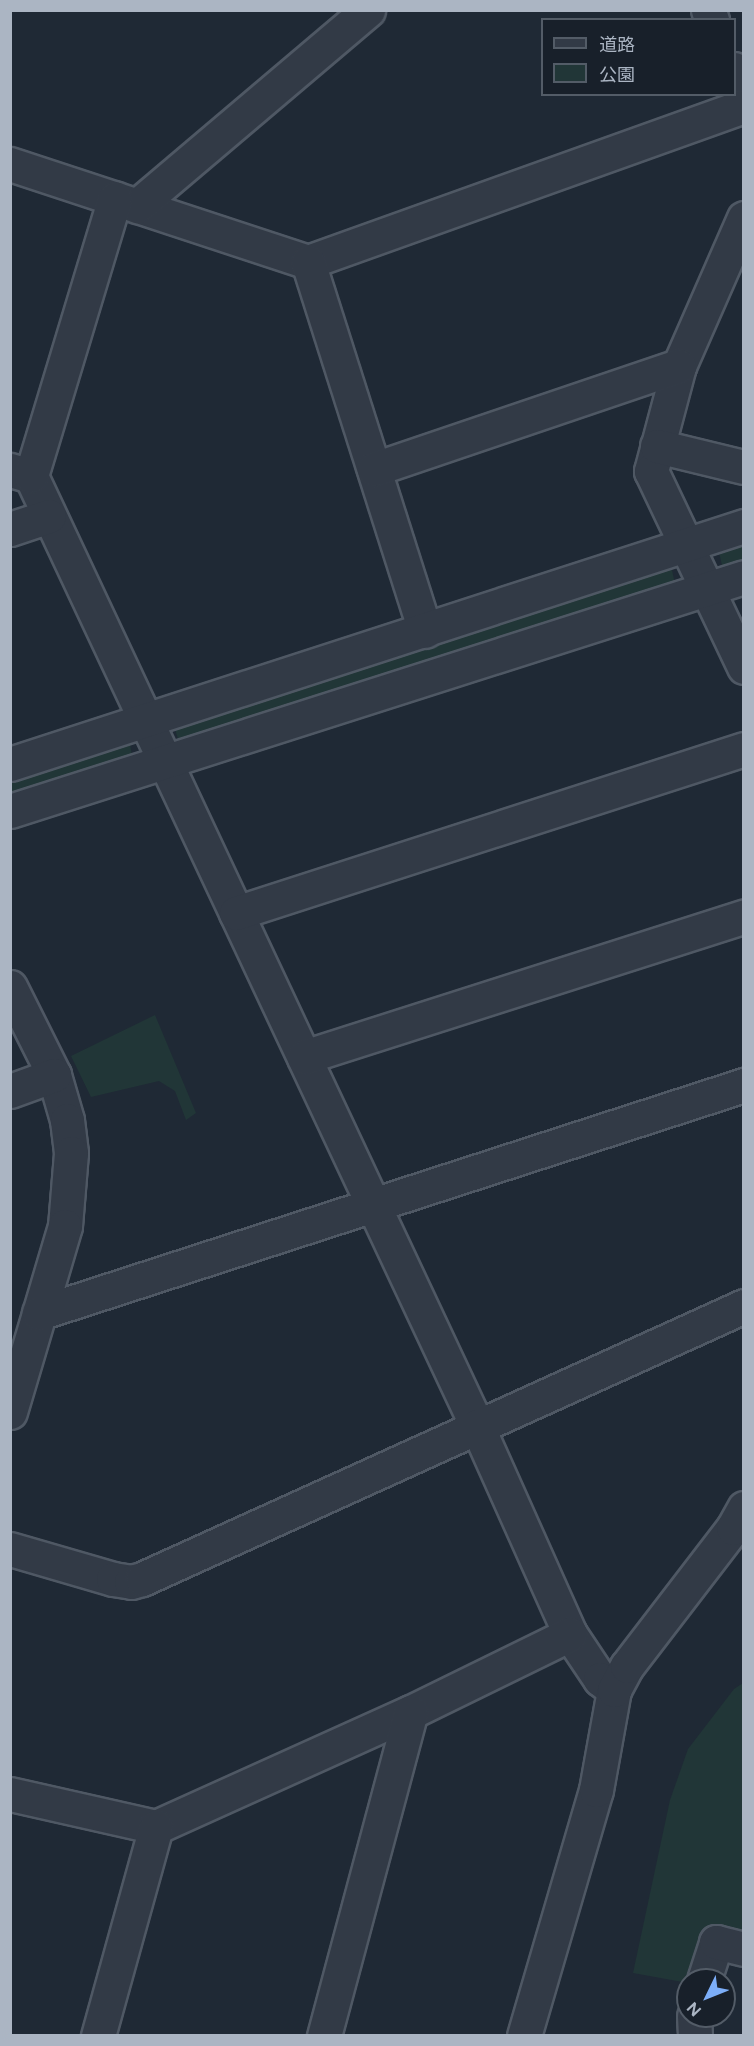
<!DOCTYPE html>
<html>
<head>
<meta charset="utf-8">
<style>
	body { margin:0 }
	#map { position:relative; width:754px; height:2046px; overflow:hidden; background:#1f2935; font-family:Figtree,"Noto Sans JP",sans-serif }
	div>[style] { position:absolute }
	.green>* { inset:0; background:#213637 }
	.roads { filter:drop-shadow(2px 0 #4f5864) drop-shadow(-2px 0 #4f5864) drop-shadow(0 2px #4f5864) drop-shadow(0 -2px #4f5864) }
	.minor>* { height:33px; margin:-16.5px; padding:0 16.5px; transform-origin:16.5px; border-radius:16.5px; background:#323a46 }
	span { translate:-50% -50%; white-space:nowrap; text-align:center; line-height:1.15; -webkit-text-stroke:6px #18202a; paint-order:stroke }
	.frame { position:absolute; inset:0; border:12px solid #abb5c3; pointer-events:none }
	.legend { position:absolute; left:541px; top:18px; width:195px; height:78px; box-sizing:border-box; background:#18202a; border:2px solid #535c67; margin:0; padding:8px 10px; list-style:none; font-size:18px; color:#abb5c3 }
	.legend li { display:flex; align-items:center; gap:12px; height:30px }
	.legend b { width:30px; border:2px solid #535c67 }
	.north { position:absolute; left:676px; top:1968px; width:60px; height:60px; box-sizing:border-box; background:#18202a; border:2px solid #535c67; border-radius:50%; rotate:227deg; font-size:16px; font-weight:700; line-height:24px; text-align:center; color:#abb5c3 }
	.north::after { content:''; display:block; margin:auto; width:21px; height:27px; background:#7caef8; clip-path:polygon(50% 0,100% 100%,50% 72%,0 100%) }
</style>
</head>
<body>
<div id="map">
	<div class="green">
		<div style="clip-path:polygon(743px 544px,743px 563px,723px 570px,719px 552px)"></div>
		<div style="clip-path:polygon(670px 561px,675px 584px,182px 752px,174px 726px)"></div>
		<div style="clip-path:polygon(128px 734px,133px 760px,11px 802px,10px 775px)"></div>
		<div style="clip-path:polygon(155px 1015px,196px 1113px,186px 1120px,175px 1091px,159px 1081px,91px 1097px,71px 1056px)"></div>
		<div style="clip-path:polygon(743px 1683px,743px 1934px,702px 1980px,688px 1983px,633px 1973px,670px 1800px,688px 1749px,734px 1689px)"></div>
	</div>
	<div class="roads">
		<div class="minor">
			<div style="left:708px;top:10px;width:11px;rotate:68deg"></div>
			<div style="left:734px;top:69px;width:21px;rotate:62deg"></div>
			<div style="left:10px;top:164px;width:314px;rotate:18.2deg"></div>
			<div style="left:308px;top:262px;width:463px;rotate:-19.7deg"></div>
			<div style="left:137px;top:206px;width:303px;rotate:-40.3deg"></div>
			<div style="left:744px;top:218px;width:162px;rotate:113.7deg"></div>
			<div style="left:679px;top:366px;width:109px;rotate:104.9deg"></div>
			<div style="left:651px;top:471px;width:217px;rotate:64.6deg"></div>
			<div style="left:308px;top:262px;width:387px;rotate:72.4deg"></div>
			<div style="left:657px;top:446px;width:89px;rotate:13.6deg"></div>
			<div style="left:374px;top:469px;width:322px;rotate:-18.7deg"></div>
			<div style="left:10px;top:470px;width:22px;rotate:16deg"></div>
			<div style="left:31px;top:476px;width:1049px;rotate:64.85deg"></div>
			<div style="left:477px;top:1426px;width:228px;rotate:65.9deg"></div>
			<div style="left:570px;top:1634px;width:54px;rotate:56.3deg"></div>
			<div style="left:600px;top:1679px;width:18px;rotate:38deg"></div>
			<div style="left:31px;top:476px;width:290px;rotate:-73.2deg"></div>
			<div style="left:10px;top:529px;width:41px;rotate:-18.4deg"></div>
			<div style="left:10px;top:764px;width:772px;rotate:-17.97deg"></div>
			<div style="left:10px;top:811px;width:770px;rotate:-17.68deg"></div>
			<div style="left:236px;top:913px;width:534px;rotate:-17.89deg"></div>
			<div style="left:10px;top:987px;width:98px;rotate:63.4deg"></div>
			<div style="left:54px;top:1075px;width:47px;rotate:73.9deg"></div>
			<div style="left:67px;top:1120px;width:33px;rotate:83deg"></div>
			<div style="left:71px;top:1153px;width:73px;rotate:94.7deg"></div>
			<div style="left:65px;top:1226px;width:194px;rotate:106.5deg"></div>
			<div style="left:304px;top:1057px;width:462px;rotate:-17.7deg"></div>
			<div style="left:10px;top:1091px;width:47px;rotate:-20deg"></div>
			<div style="left:39px;top:1313px;width:741px;rotate:-17.92deg"></div>
			<div style="left:10px;top:1549px;width:107px;rotate:16.2deg"></div>
			<div style="left:113px;top:1579px;width:18px;rotate:9deg"></div>
			<div style="left:131px;top:1582px;width:11px;rotate:-15deg"></div>
			<div style="left:142px;top:1579px;width:661px;rotate:-24.39deg"></div>
			<div style="left:10px;top:1794px;width:150px;rotate:12.7deg"></div>
			<div style="left:156px;top:1827px;width:280px;rotate:-24.3deg"></div>
			<div style="left:411px;top:1712px;width:177px;rotate:-26.1deg"></div>
			<div style="left:704px;top:1980px;width:40px;rotate:-72deg"></div>
			<div style="left:716px;top:1942px;width:29px;rotate:14deg"></div>
			<div style="left:694px;top:2016px;width:20px;rotate:87deg"></div>
			<div style="left:98px;top:2036px;width:217px;rotate:-74.5deg"></div>
			<div style="left:324px;top:2036px;width:335px;rotate:-75deg"></div>
			<div style="left:524px;top:2036px;width:256px;rotate:-73.7deg"></div>
			<div style="left:596px;top:1790px;width:102px;rotate:-79.8deg"></div>
			<div style="left:614px;top:1690px;width:27px;rotate:-62deg"></div>
			<div style="left:627px;top:1666px;width:174px;rotate:-52.5deg"></div>
			<div style="left:733px;top:1528px;width:23px;rotate:-61deg"></div>
		</div>
	</div>
	<div class="frame"></div>
	<ul class="legend">
	<li><b style="height:8px;background:#323a46"></b>道路</li>
	<li><b style="height:16px;background:#213637"></b>公園</li>
	</ul>
	<div class="north">N</div>
</div>
</body>
</html>
